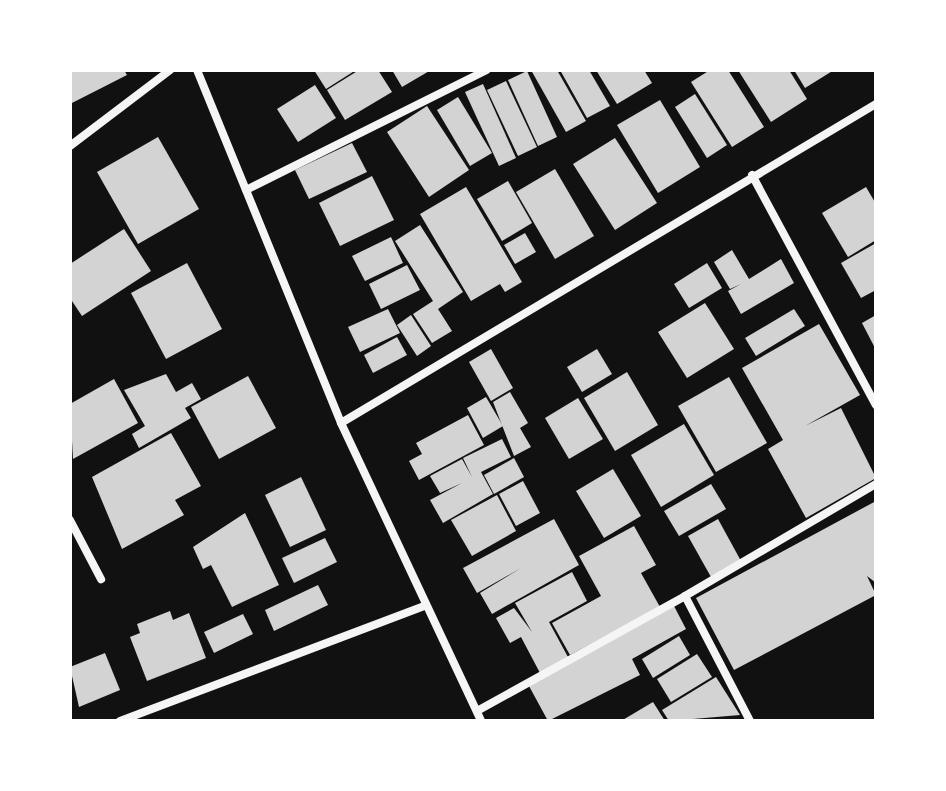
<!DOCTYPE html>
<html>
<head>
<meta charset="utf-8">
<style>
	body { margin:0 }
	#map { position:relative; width:946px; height:791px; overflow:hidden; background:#111; font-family:Commissioner,sans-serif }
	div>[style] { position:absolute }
	.building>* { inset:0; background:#d3d3d3 }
	.minor>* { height:8px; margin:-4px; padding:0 4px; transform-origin:4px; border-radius:4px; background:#f5f5f5 }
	span { translate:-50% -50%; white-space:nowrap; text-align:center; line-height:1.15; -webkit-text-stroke:6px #fff; paint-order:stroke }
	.frame { position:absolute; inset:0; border:72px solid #fff; pointer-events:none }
</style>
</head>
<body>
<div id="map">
	<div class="building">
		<div style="clip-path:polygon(70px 70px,124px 70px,127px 75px,70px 104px)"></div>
		<div style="clip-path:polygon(314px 70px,356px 70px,326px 89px)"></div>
		<div style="clip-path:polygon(359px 70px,378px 70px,392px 92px,345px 120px,327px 90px)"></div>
		<div style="clip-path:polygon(392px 70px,431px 70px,402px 87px)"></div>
		<div style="clip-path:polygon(531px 70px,557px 70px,586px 121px,566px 132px)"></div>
		<div style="clip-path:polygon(560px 70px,589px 70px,610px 106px,587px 118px)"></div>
		<div style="clip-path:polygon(596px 70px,644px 70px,652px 83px,617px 104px)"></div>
		<div style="clip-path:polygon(710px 70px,728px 70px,764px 127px,732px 147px,691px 82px)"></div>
		<div style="clip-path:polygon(738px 70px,789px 70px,807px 99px,771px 122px)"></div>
		<div style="clip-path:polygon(794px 70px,834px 70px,805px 88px)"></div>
		<div style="clip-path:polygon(527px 71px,557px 137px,538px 146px,508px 80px)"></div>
		<div style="clip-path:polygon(506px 81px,537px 147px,518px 156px,487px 90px)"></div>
		<div style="clip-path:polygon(483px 84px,516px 158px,499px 166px,465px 92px)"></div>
		<div style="clip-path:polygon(315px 85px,336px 118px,298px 142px,277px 109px)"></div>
		<div style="clip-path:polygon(695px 94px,727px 145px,707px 158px,675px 107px)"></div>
		<div style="clip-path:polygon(458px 97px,492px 153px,470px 166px,437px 110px)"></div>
		<div style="clip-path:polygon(660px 100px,700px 167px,658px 193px,617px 125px)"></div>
		<div style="clip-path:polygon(427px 106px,469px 170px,429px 197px,387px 132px)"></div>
		<div style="clip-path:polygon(158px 137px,199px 209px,138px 244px,97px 172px)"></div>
		<div style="clip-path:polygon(615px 138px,657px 203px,615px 230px,573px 164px)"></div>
		<div style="clip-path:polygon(352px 143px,367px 172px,309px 199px,295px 170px)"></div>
		<div style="clip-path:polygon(555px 169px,594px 236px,555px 259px,516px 192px)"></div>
		<div style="clip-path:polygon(372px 176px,394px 220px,340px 246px,319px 203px)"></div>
		<div style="clip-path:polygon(508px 181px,532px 223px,502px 241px,477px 199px)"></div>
		<div style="clip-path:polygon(466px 187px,522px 282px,505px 292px,500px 284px,471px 301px,420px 214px)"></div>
		<div style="clip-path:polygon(866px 187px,876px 204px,876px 240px,848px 257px,822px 213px)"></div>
		<div style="clip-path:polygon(420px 225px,463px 292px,438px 309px,452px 331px,432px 343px,413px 314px,433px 301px,395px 241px)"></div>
		<div style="clip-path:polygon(124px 229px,151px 271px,82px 316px,70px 298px,70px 264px)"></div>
		<div style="clip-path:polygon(525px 233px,536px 252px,515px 264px,504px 245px)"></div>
		<div style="clip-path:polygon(391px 237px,403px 263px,365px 281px,352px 256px)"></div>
		<div style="clip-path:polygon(876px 243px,876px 290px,861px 298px,841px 263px)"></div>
		<div style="clip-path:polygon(732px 250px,749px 279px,781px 259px,794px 283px,741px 314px,728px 291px,741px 284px,730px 289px,714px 262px)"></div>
		<div style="clip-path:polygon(187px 263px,222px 329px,166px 359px,131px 293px)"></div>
		<div style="clip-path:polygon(707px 263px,722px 288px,689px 308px,674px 284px)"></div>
		<div style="clip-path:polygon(407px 265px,420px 290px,381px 309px,369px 284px)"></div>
		<div style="clip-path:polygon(705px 303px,734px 349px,687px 378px,658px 332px)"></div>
		<div style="clip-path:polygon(388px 309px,400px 333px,360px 352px,348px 327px)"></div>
		<div style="clip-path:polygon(794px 309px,805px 326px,756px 356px,745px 338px)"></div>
		<div style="clip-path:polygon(411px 315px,431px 346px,417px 356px,397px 325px)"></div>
		<div style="clip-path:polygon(876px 315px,876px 350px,862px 323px)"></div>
		<div style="clip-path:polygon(819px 324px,860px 395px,805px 426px,841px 408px,876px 478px,806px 518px,768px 449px,783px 440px,742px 368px)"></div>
		<div style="clip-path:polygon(397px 337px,407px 355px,373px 373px,364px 355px)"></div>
		<div style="clip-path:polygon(491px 349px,513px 388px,491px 401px,469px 362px)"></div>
		<div style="clip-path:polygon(597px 349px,612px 374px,582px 392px,567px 367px)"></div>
		<div style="clip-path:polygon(627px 372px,658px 425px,615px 451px,584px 398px)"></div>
		<div style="clip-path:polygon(166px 374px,176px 392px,192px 383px,201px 399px,185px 408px,191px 418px,139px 448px,132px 434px,145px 426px,124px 390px)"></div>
		<div style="clip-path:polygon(248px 376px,276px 428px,219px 459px,191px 407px)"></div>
		<div style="clip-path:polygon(729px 377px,767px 443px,716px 472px,678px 406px)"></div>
		<div style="clip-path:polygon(114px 379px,138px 423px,73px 459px,70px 404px)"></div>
		<div style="clip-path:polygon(510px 392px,528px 423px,520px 428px,531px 447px,514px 456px,493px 402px)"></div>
		<div style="clip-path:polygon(486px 397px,503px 426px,483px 438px,467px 408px)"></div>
		<div style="clip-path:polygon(578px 398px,603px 439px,569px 459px,545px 418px)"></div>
		<div style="clip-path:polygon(468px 415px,484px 445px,419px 480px,409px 461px,422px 454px,416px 443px)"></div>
		<div style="clip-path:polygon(684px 424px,714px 475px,661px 507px,631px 455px)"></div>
		<div style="clip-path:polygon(171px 433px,201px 486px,175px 500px,184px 515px,122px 549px,92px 477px)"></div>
		<div style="clip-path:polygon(502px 439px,511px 457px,481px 472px,493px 494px,443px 523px,430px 500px,462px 483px,440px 493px,430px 476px,462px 459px,472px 477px,463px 458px)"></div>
		<div style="clip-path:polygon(514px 458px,524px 477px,494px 494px,484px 475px)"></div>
		<div style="clip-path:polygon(613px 469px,641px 516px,604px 538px,576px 491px)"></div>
		<div style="clip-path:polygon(301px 477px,326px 530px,290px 547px,265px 495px)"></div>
		<div style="clip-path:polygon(523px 481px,540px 513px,516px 526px,499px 494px)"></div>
		<div style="clip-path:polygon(711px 484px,726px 509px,679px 536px,664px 511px)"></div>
		<div style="clip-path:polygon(497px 495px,516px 531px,472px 556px,451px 520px)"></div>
		<div style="clip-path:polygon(876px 501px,876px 583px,867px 576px,876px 595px,734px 670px,696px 598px)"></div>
		<div style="clip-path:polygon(245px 513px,279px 585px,232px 607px,211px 565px,203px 569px,193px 547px)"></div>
		<div style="clip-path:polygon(554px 519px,579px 565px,492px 614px,480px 593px,521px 568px,477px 593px,463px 568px)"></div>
		<div style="clip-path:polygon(718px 519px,741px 561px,711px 577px,688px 536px)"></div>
		<div style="clip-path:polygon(634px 526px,656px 565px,641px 573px,660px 607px,570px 655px,552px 623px,601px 596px,579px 556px)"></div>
		<div style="clip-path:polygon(325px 538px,337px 562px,294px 583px,282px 558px)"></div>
		<div style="clip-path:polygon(572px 572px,587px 601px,549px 622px,568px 657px,540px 673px,521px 637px,510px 643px,496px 618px,514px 608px,532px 632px,515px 603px)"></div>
		<div style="clip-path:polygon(318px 585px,328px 605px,274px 631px,265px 610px)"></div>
		<div style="clip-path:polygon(674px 606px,686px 629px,632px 659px,640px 675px,548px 721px,529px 686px)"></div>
		<div style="clip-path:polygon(170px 611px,173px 620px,189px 613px,206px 658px,147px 681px,130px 637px,140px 633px,137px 624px)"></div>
		<div style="clip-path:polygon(243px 614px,253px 634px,214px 653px,204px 632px)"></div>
		<div style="clip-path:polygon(679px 636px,690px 655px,653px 678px,642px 659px)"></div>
		<div style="clip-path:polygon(105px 653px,120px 690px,79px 707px,70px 667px)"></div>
		<div style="clip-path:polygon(697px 654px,712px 677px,671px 702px,657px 679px)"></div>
		<div style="clip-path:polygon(716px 677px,740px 715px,669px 721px,662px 710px)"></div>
		<div style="clip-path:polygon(653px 702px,665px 721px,621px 721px)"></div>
	</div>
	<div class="minor">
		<div style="left:197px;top:70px;width:381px;rotate:67.8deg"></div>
		<div style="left:341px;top:423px;width:329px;rotate:64.8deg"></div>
		<div style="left:70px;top:146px;width:126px;rotate:-37.2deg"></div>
		<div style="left:752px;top:175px;width:261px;rotate:61.7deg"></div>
		<div style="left:246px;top:190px;width:269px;rotate:-26.5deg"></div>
		<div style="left:341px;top:423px;width:623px;rotate:-30.81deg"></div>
		<div style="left:70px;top:520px;width:67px;rotate:62.3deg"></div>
		<div style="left:685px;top:596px;width:221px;rotate:-30.4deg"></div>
		<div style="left:477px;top:711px;width:238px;rotate:-28.9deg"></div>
		<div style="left:685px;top:596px;width:141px;rotate:62.5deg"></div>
		<div style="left:120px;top:721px;width:326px;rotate:-20.7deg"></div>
	</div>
	<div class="frame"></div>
</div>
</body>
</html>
